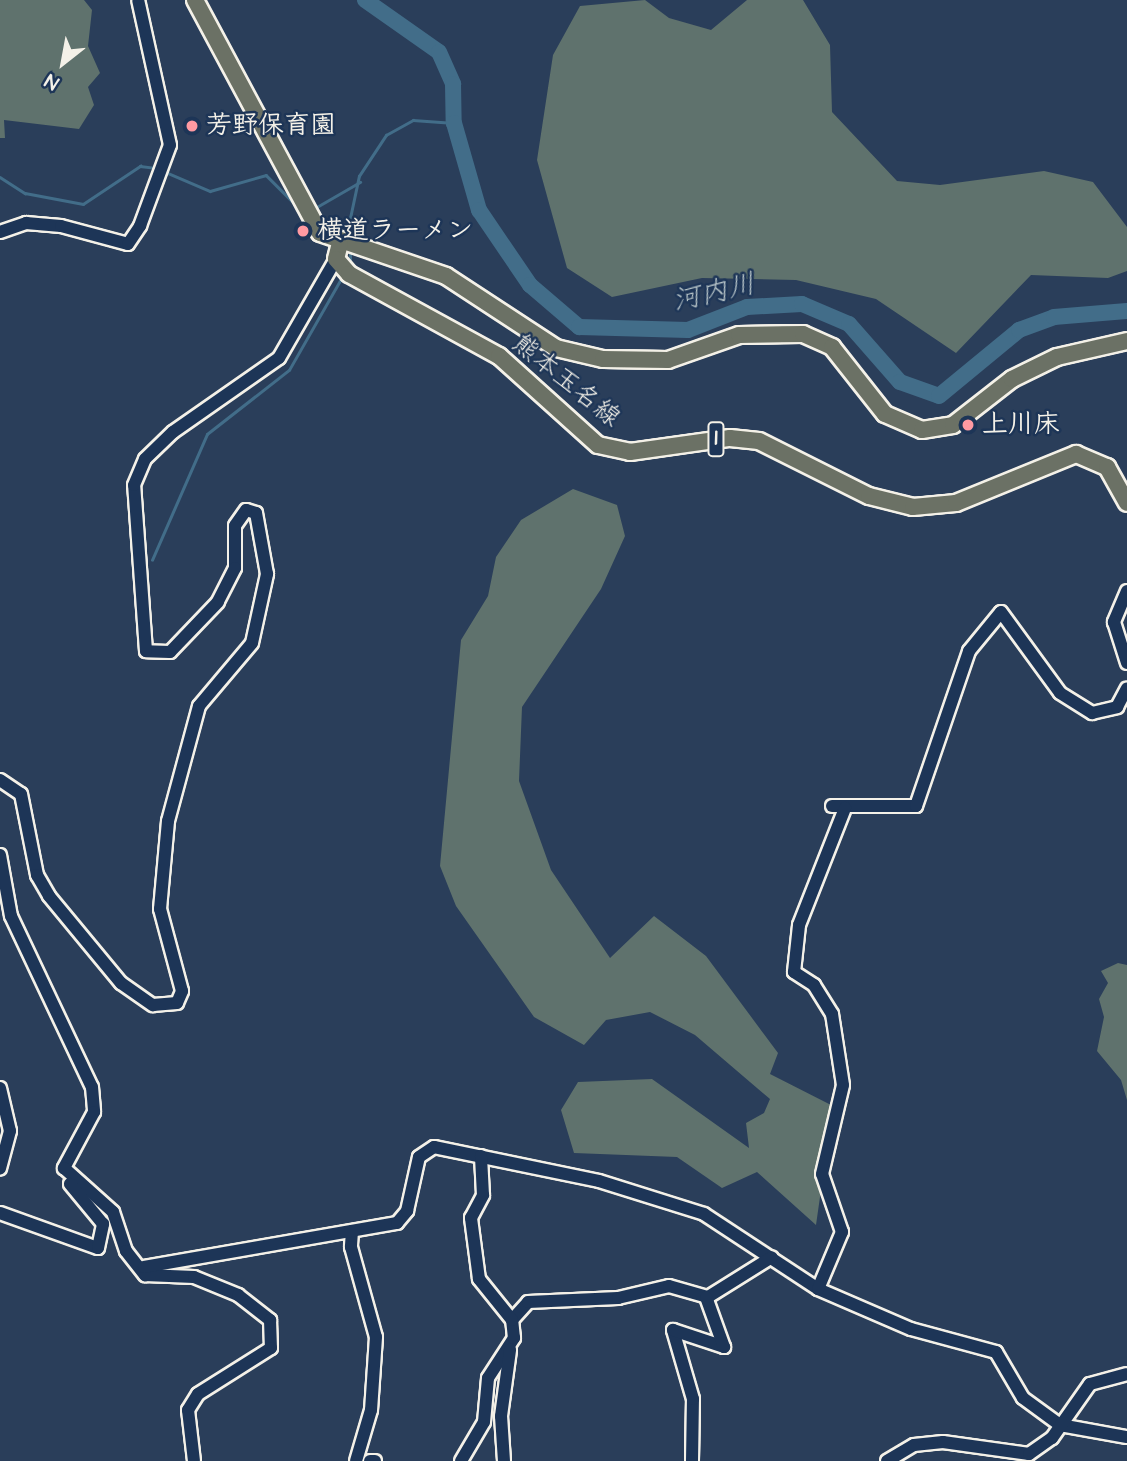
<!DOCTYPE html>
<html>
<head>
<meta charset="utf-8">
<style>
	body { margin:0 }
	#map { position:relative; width:1127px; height:1461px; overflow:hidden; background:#2a3e5a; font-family:"Architects Daughter","Klee One",sans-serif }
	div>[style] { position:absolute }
	.green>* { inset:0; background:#5f726d }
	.stream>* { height:2.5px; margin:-1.25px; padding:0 1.25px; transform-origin:1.25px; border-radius:1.25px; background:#426d89 }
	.river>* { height:16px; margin:-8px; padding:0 8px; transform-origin:8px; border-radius:8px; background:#426d89 }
	.roads { filter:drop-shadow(2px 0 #f4f1e8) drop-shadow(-2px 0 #f4f1e8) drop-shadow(0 2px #f4f1e8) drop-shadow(0 -2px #f4f1e8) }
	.minor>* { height:12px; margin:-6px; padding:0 6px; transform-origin:6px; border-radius:6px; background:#1d3557 }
	.major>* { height:16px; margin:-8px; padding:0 8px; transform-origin:8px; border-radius:8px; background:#6b7165 }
	.dots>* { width:19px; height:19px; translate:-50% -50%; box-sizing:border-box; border:4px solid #1d3557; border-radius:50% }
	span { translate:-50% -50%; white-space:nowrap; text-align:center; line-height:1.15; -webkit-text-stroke:5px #1d3557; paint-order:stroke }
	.shield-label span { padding:2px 5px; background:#1d3557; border:2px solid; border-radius:5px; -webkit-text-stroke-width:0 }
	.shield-label { font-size:24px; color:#f4f1e8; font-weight:700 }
	.poi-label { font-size:26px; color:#f4f1e8; font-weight:700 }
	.left { translate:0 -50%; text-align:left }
	.street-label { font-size:26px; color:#f4f1e8 }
	.water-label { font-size:28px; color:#b6c3c7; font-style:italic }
	.north { position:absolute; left:28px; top:28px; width:70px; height:70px; -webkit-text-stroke:5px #1d3557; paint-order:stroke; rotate:211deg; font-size:19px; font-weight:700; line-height:28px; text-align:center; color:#f4f1e8 }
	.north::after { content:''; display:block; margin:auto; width:24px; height:32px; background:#f4f1e8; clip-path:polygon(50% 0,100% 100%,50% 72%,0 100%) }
</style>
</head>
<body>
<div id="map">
	<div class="green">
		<div style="clip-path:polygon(0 0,84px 0,92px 10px,88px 46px,100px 73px,88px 87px,94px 105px,79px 129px,4px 120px,5px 138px,0 138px)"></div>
		<div style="clip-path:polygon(645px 0,669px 18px,711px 30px,747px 0,803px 0,830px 45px,832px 112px,897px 181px,940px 185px,1044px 171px,1093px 182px,1127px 227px,1127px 271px,1108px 278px,1031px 275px,956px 353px,876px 299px,796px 280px,702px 278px,612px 297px,567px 268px,537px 160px,553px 55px,580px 6px)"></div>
		<div style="clip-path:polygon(573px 489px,617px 505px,625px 536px,601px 589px,522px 707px,519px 781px,551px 870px,610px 958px,654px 916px,706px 956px,778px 1053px,770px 1074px,833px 1106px,816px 1225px,757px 1172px,722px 1188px,677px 1157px,574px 1153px,561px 1110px,578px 1082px,652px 1079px,749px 1148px,746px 1123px,764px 1113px,770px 1099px,695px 1035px,650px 1012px,606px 1020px,584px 1045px,534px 1017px,456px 906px,440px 866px,461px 640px,488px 596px,496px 557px,521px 520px)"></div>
		<div style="clip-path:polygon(1118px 963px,1127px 965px,1127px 1100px,1121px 1080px,1097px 1051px,1104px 1017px,1099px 999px,1108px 983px,1101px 971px)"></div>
	</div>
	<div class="stream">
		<div style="left:163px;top:171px;width:51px;rotate:23.1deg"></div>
		<div style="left:210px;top:191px;width:58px;rotate:-15.9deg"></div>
		<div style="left:266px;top:175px;width:38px;rotate:45deg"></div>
		<div style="left:0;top:177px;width:30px;rotate:33deg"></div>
		<div style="left:25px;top:193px;width:59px;rotate:10.7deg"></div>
		<div style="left:83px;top:204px;width:69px;rotate:-33.7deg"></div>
		<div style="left:140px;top:166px;width:17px;rotate:7deg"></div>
		<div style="left:315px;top:208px;width:52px;rotate:-30deg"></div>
		<div style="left:346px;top:237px;width:62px;rotate:-78deg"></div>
		<div style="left:359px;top:176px;width:49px;rotate:-56.6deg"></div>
		<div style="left:386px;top:135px;width:31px;rotate:-29deg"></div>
		<div style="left:413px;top:120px;width:41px;rotate:4.2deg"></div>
		<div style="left:350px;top:266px;width:16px;rotate:-90deg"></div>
		<div style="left:152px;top:560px;width:137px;rotate:-66.4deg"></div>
		<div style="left:207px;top:434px;width:104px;rotate:-38deg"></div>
		<div style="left:289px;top:370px;width:107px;rotate:-60.3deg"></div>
	</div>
	<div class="river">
		<div style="left:365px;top:0;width:90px;rotate:35.1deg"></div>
		<div style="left:439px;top:52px;width:35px;rotate:66deg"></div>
		<div style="left:453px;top:84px;width:39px;rotate:89deg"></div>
		<div style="left:454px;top:123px;width:91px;rotate:74deg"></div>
		<div style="left:479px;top:210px;width:91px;rotate:55.8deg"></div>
		<div style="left:530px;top:285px;width:65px;rotate:40.6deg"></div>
		<div style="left:579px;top:327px;width:109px;rotate:1.6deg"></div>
		<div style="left:688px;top:330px;width:63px;rotate:-21.3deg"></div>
		<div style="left:747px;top:307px;width:55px;rotate:-3.1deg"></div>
		<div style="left:802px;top:304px;width:51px;rotate:23.1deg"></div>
		<div style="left:849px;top:324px;width:77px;rotate:48.7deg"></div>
		<div style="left:900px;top:382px;width:41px;rotate:19.7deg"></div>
		<div style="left:939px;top:396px;width:104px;rotate:-39.5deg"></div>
		<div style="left:1019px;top:330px;width:37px;rotate:-20deg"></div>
		<div style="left:1054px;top:317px;width:73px;rotate:-4.7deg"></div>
	</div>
	<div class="roads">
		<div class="minor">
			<div style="left:0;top:232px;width:28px;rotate:-19deg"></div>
			<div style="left:26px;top:223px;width:35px;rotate:5deg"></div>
			<div style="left:61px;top:226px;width:69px;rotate:15deg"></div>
			<div style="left:128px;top:244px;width:22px;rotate:-56deg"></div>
			<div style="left:140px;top:226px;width:86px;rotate:-69.7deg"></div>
			<div style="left:170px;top:145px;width:148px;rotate:-102.4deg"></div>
			<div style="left:1127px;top:591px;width:34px;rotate:113deg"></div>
			<div style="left:1114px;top:622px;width:43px;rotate:72.4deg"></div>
			<div style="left:0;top:780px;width:25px;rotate:34deg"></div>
			<div style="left:21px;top:794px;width:83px;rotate:78.8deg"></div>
			<div style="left:37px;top:875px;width:24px;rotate:60deg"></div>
			<div style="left:49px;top:896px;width:113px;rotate:50.4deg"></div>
			<div style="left:121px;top:983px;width:39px;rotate:35deg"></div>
			<div style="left:153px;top:1005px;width:24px;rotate:-5deg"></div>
			<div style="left:177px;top:1003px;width:13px;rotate:-67deg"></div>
			<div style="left:182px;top:991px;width:85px;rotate:-105deg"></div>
			<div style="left:160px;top:909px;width:88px;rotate:-84.8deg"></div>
			<div style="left:168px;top:821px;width:119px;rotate:-74.9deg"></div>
			<div style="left:199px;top:706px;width:82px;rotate:-49.9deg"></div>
			<div style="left:252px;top:643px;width:71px;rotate:-77.7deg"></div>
			<div style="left:267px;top:574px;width:62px;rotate:-100.2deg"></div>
			<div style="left:256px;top:513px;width:10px;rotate:-163deg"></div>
			<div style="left:246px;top:510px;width:19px;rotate:125deg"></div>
			<div style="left:235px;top:526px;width:42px;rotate:90deg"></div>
			<div style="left:235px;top:568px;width:38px;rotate:117deg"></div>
			<div style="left:218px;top:602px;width:69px;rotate:133.8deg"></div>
			<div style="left:170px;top:652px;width:24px;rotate:-178deg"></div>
			<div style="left:146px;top:651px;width:166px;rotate:-94.1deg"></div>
			<div style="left:134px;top:485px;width:28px;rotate:-67deg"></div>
			<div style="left:145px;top:459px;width:39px;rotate:-44deg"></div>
			<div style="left:173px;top:432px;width:129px;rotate:-34.9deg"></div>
			<div style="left:279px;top:358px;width:114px;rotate:-60.1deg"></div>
			<div style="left:832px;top:806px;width:84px"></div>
			<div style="left:916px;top:806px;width:164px;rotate:-71.1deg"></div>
			<div style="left:969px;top:651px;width:50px;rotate:-50.6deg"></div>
			<div style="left:1001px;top:612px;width:100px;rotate:53.9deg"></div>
			<div style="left:1060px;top:693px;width:38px;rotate:32deg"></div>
			<div style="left:1092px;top:713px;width:26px;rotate:-13deg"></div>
			<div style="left:1117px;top:707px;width:21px;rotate:-62deg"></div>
			<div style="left:0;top:855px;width:62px;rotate:79.8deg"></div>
			<div style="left:11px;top:916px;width:189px;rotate:64.7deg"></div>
			<div style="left:92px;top:1087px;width:25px;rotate:85deg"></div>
			<div style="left:94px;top:1112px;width:64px;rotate:118.2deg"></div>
			<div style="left:64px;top:1168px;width:66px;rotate:41.9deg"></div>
			<div style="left:113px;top:1212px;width:41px;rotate:71.6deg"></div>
			<div style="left:126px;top:1251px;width:31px;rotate:52deg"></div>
			<div style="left:145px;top:1275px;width:49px;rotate:2.3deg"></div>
			<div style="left:194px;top:1277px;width:48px;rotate:22.2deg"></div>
			<div style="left:238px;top:1295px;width:41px;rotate:38deg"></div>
			<div style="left:270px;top:1320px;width:28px;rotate:88deg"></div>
			<div style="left:271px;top:1348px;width:86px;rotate:147.8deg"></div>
			<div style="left:198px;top:1394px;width:19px;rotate:122deg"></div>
			<div style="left:188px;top:1410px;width:51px;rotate:83.3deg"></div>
			<div style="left:0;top:1088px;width:44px;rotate:76.9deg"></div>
			<div style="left:10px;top:1131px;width:39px;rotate:105deg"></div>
			<div style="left:0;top:1213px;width:104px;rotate:19.7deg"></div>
			<div style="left:98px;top:1248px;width:25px;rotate:-78deg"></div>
			<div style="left:103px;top:1224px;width:52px;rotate:-129.5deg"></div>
			<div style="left:352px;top:1231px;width:16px;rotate:94deg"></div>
			<div style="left:351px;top:1247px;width:93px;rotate:74.5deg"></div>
			<div style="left:376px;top:1337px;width:73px;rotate:93.9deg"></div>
			<div style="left:371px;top:1410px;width:53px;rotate:106.4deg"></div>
			<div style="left:144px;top:1267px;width:257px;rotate:-9.9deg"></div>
			<div style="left:397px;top:1223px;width:16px;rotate:-50deg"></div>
			<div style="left:407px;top:1211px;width:55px;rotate:-77.5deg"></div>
			<div style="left:419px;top:1157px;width:18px;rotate:-34deg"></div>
			<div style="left:434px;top:1147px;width:168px;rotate:11.6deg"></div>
			<div style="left:599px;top:1181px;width:110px;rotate:17.4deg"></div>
			<div style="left:704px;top:1214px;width:136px;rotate:33.3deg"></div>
			<div style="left:818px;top:1289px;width:101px;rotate:23.3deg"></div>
			<div style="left:911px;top:1329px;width:88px;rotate:15.1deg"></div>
			<div style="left:996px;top:1352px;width:53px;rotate:59.6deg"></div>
			<div style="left:1023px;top:1398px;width:46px;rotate:36.1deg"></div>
			<div style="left:1060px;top:1425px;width:68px;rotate:10.2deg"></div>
			<div style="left:818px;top:1289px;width:62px;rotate:-67.2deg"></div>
			<div style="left:842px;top:1232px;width:61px;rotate:-109deg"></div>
			<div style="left:822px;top:1174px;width:91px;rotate:-76.7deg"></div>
			<div style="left:843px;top:1085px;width:72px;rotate:-98.8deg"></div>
			<div style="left:832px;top:1014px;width:34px;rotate:-122deg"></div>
			<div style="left:814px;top:985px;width:24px;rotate:-147deg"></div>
			<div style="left:794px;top:972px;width:47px;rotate:-83.9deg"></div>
			<div style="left:799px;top:925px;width:126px;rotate:-68.5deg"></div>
			<div style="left:512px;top:1320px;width:24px;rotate:-48deg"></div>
			<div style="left:528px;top:1302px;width:90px;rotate:-2.5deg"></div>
			<div style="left:618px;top:1298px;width:52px;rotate:-13.2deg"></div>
			<div style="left:669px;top:1286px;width:41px;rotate:15.8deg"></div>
			<div style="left:708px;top:1297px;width:75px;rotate:-32deg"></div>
			<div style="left:370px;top:1461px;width:5px"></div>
			<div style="left:461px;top:1461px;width:45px;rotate:-59.5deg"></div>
			<div style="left:484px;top:1422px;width:44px;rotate:-84.8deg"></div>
			<div style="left:488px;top:1378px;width:48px;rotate:-57deg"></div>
			<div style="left:514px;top:1338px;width:18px;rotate:-96deg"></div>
			<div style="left:512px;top:1320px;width:53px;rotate:-128.8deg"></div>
			<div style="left:479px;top:1279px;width:62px;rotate:-97.5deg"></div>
			<div style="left:471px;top:1218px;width:26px;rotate:-62deg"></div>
			<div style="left:483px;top:1195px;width:39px;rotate:-93deg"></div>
			<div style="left:504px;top:1461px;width:45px;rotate:-93.8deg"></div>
			<div style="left:501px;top:1416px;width:67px;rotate:-82.2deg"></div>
			<div style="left:692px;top:1461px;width:62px;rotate:-89.1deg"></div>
			<div style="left:693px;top:1399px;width:72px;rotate:-106.2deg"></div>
			<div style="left:673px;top:1330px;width:54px;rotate:18.4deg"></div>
			<div style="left:724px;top:1347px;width:53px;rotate:-109.8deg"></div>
			<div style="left:887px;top:1461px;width:31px;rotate:-31deg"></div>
			<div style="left:914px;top:1445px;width:29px;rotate:-6deg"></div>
			<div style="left:943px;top:1442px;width:87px;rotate:7.9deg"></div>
			<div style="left:1029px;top:1454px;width:28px;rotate:-35deg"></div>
			<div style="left:1052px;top:1438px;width:66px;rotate:-54.9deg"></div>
			<div style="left:1090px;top:1384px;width:38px;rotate:-15deg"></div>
		</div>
		<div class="major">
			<div style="left:195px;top:0;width:264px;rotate:61.8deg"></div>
			<div style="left:320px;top:233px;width:133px;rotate:18.8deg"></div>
			<div style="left:446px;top:276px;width:131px;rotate:33.2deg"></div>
			<div style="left:556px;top:348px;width:48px;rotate:13.2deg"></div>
			<div style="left:603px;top:359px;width:65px;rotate:0.9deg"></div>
			<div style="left:668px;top:360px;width:75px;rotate:-19.4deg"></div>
			<div style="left:739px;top:335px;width:64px;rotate:-0.9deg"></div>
			<div style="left:803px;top:334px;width:32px;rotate:24deg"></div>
			<div style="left:832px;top:347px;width:85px;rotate:51.7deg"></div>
			<div style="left:885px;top:414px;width:40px;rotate:23.4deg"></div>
			<div style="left:922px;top:430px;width:31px;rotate:-9deg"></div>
			<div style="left:953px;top:425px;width:75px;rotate:-37.9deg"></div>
			<div style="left:1012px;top:379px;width:50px;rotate:-26.1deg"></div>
			<div style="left:1057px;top:357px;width:72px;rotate:-12.9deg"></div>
			<div style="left:340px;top:243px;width:16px;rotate:104deg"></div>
			<div style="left:336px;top:259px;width:20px;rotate:49deg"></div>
			<div style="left:349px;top:274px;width:171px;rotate:28.7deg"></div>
			<div style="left:499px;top:356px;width:133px;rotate:42deg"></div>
			<div style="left:598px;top:445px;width:33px;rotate:12deg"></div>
			<div style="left:630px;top:452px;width:101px;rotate:-8deg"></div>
			<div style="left:730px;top:438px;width:29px;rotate:6deg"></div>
			<div style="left:759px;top:441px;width:123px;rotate:26.6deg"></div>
			<div style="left:869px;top:496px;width:45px;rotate:14deg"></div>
			<div style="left:913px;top:507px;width:43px;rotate:-5.3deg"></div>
			<div style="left:956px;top:503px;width:130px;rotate:-22.2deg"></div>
			<div style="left:1076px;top:454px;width:34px;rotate:23deg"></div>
			<div style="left:1107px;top:467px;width:41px;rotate:60.9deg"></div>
		</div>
	</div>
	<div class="dots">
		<div style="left:192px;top:126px;background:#ff9aa2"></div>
		<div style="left:303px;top:231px;background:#ff9aa2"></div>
		<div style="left:968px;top:425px;background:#ff9aa2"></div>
	</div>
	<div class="shield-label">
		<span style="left:716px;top:439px">1</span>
	</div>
	<div class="poi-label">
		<span class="left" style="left:206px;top:126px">芳野保育園</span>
		<span class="left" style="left:317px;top:231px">横道ラーメン</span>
		<span class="left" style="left:982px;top:425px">上川床</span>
	</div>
	<div class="street-label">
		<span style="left:566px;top:381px;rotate:39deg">熊本玉名線</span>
	</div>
	<div class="water-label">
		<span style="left:714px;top:293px;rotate:-13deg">河内川</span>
	</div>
	<div class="north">N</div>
</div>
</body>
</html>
